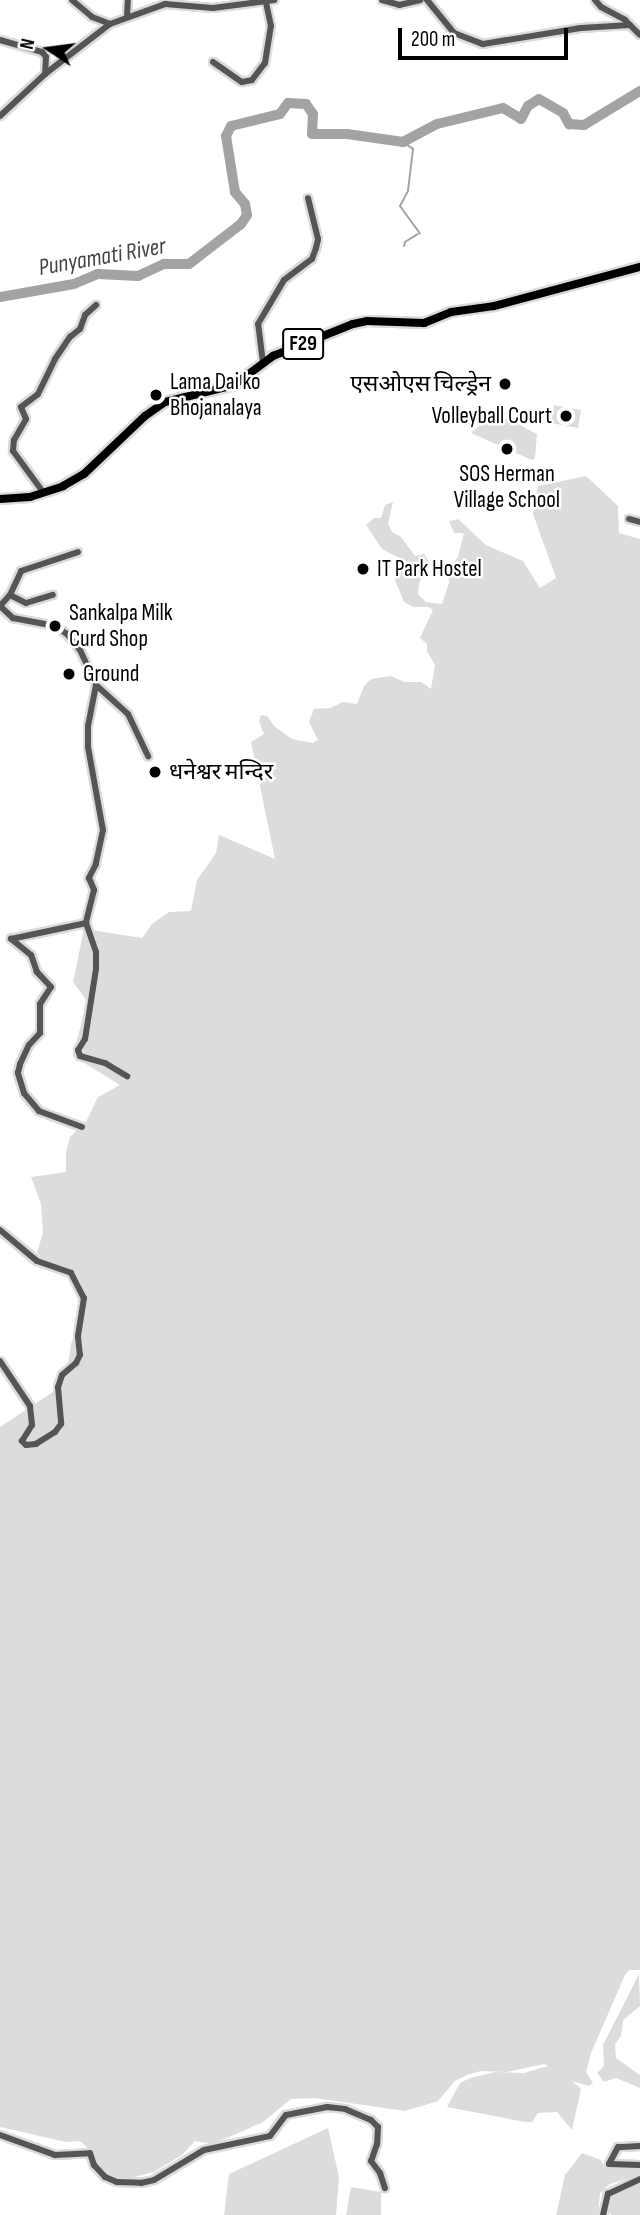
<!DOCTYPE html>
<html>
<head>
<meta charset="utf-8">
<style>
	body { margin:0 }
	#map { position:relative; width:640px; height:2215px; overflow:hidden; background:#fff; font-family:"Sofia Sans Condensed","Noto Sans Devanagari",sans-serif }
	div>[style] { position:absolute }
	.green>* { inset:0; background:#dcdcdc }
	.stream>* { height:2px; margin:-1px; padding:0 1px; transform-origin:1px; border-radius:1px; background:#a3a3a3 }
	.river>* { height:10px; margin:-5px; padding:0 5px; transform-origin:5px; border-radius:5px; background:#a3a3a3 }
	.roads { filter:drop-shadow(2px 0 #dbdbdb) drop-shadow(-2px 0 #dbdbdb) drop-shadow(0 2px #dbdbdb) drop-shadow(0 -2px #dbdbdb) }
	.minor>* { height:6px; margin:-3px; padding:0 3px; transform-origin:3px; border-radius:3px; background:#555 }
	.major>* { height:8px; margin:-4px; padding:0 4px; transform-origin:4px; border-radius:4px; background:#000 }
	.dots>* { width:19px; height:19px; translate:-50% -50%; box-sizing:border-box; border:4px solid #fff; border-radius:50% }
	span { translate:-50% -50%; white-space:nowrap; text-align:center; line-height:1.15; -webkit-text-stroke:5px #fff; paint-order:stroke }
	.shield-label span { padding:2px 5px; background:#fff; border:2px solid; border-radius:5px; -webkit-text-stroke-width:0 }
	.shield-label { font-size:21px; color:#000; font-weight:700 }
	.poi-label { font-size:23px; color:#000 }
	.left { translate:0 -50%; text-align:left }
	.right { translate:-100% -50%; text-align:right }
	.water-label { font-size:24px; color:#444; font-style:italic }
	.north { position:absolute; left:14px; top:14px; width:70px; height:70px; -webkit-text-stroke:5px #fff; paint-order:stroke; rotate:283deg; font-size:19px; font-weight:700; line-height:28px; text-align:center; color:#000 }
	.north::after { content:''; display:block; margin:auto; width:24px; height:32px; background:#000; clip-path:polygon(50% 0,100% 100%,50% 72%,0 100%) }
	.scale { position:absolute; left:398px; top:28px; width:170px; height:32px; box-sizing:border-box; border:4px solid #000; border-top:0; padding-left:9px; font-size:21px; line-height:24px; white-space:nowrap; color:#000; -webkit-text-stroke:5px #fff; paint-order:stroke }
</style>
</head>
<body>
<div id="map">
	<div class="green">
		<div style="clip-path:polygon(554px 405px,581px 410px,578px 428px,551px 423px)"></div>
		<div style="clip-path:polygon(495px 412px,537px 434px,535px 458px,532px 460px,471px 433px)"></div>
		<div style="clip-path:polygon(586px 476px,618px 506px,619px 533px,640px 539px,640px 1970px,629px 1970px,625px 1975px,591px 2053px,586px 2072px,593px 2083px,589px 2086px,572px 2081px,581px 2089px,572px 2130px,557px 2112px,538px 2113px,532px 2122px,525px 2122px,447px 2107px,460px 2083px,470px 2078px,495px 2072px,524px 2073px,548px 2066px,544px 2064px,507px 2072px,481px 2071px,467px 2075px,455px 2081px,438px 2101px,405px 2111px,315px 2098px,291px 2099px,263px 2122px,245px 2130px,213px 2144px,195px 2141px,182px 2155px,154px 2172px,126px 2179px,115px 2177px,101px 2172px,92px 2164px,90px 2150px,80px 2141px,66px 2142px,0 2127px,0 1427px,65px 1384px,71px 1344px,86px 1305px,84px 1286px,75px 1269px,45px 1262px,37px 1252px,43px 1233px,41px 1204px,31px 1177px,66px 1172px,66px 1152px,70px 1137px,86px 1122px,98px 1097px,120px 1085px,73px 1056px,87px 1001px,73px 982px,84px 929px,142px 938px,152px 924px,169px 912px,191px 911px,197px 880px,216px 853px,219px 835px,275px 859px,251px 742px,264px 734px,259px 721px,261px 715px,267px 716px,275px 727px,292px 739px,313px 743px,318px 740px,309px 722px,314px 709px,330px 708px,343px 702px,357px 704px,364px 686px,371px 679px,391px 676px,404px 682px,421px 682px,431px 689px,435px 665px,427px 651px,427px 644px,420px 638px,433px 610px,428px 607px,413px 607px,404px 602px,395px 580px,399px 558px,382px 549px,366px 525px,374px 518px,381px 518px,385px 505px,393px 502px,388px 523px,392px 532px,401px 537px,415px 556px,424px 554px,430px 563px,419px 583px,418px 594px,426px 602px,442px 604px,449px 583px,448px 570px,458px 557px,464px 533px,454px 533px,449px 521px,458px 519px,486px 545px,523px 561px,540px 588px,556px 578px,533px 514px,538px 486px)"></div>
		<div style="clip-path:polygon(639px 1974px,640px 2006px,623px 2020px,621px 2036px,615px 2044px,616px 2058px,640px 2075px,640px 2088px,616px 2078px,604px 2082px,597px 2073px,604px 2066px,603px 2045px)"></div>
		<div style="clip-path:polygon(328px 2128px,339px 2177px,336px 2215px,224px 2215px,229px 2174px)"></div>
		<div style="clip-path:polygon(582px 2153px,601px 2160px,606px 2169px,640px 2166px,640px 2175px,610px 2184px,600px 2193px,598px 2215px,556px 2215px,565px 2175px)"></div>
		<div style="clip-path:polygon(640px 2180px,640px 2215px,611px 2215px,604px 2207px,608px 2193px)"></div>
		<div style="clip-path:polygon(351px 2187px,381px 2192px,381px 2215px,346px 2215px)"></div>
	</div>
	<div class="stream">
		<div style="left:403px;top:142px;width:12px;rotate:35deg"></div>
		<div style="left:413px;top:149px;width:42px;rotate:96.8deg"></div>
		<div style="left:408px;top:191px;width:17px;rotate:118deg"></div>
		<div style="left:400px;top:206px;width:34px;rotate:54deg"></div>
		<div style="left:404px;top:246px;width:4px;rotate:-76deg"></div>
		<div style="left:405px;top:242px;width:15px;rotate:-32deg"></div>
	</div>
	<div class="river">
		<div style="left:0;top:297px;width:75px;rotate:-10deg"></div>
		<div style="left:74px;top:284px;width:26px;rotate:-23deg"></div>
		<div style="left:98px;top:274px;width:40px;rotate:2.9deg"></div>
		<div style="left:138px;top:276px;width:29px;rotate:-25deg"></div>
		<div style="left:164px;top:264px;width:25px"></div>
		<div style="left:189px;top:264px;width:66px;rotate:-37.6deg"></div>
		<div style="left:241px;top:224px;width:11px;rotate:-56deg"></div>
		<div style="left:247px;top:215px;width:11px;rotate:-100deg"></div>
		<div style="left:245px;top:204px;width:16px;rotate:-130deg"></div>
		<div style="left:235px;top:192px;width:57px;rotate:-99.1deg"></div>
		<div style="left:226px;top:136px;width:11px;rotate:-63deg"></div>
		<div style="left:231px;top:126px;width:50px;rotate:-13.8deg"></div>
		<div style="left:280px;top:114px;width:14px;rotate:-54deg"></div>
		<div style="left:288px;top:103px;width:18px;rotate:3deg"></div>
		<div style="left:306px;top:104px;width:12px;rotate:55deg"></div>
		<div style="left:313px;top:114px;width:20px;rotate:93deg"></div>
		<div style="left:312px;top:134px;width:35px"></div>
		<div style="left:347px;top:134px;width:57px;rotate:8.1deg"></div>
		<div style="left:403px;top:142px;width:38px;rotate:-28deg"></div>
		<div style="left:437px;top:124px;width:68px;rotate:-13.6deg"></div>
		<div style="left:503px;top:108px;width:21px;rotate:31deg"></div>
		<div style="left:521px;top:119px;width:15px;rotate:-62deg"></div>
		<div style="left:528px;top:106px;width:13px;rotate:-32deg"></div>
		<div style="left:539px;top:99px;width:28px;rotate:30deg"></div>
		<div style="left:563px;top:113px;width:13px;rotate:61deg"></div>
		<div style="left:569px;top:124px;width:15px;rotate:4deg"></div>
		<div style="left:584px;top:125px;width:66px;rotate:-31.3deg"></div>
	</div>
	<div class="roads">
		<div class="minor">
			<div style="left:72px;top:0;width:26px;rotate:40deg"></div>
			<div style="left:92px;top:17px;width:19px;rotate:21deg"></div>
			<div style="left:382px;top:0;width:18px;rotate:16deg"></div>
			<div style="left:399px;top:5px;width:22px;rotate:-13deg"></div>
			<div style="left:427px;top:0;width:43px;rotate:50.7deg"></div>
			<div style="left:454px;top:33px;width:31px;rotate:21deg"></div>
			<div style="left:483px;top:44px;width:99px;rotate:-9.3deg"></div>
			<div style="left:581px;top:28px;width:49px;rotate:-3.5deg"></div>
			<div style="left:595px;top:0;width:9px;rotate:49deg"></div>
			<div style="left:601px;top:7px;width:27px;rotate:28deg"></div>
			<div style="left:625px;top:20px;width:21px;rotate:45deg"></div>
			<div style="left:127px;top:17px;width:17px;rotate:-87deg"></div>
			<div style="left:0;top:40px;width:44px;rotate:15.9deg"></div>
			<div style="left:42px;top:52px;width:6px;rotate:51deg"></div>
			<div style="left:46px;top:57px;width:17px;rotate:93deg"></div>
			<div style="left:213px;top:62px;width:35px;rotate:35deg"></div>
			<div style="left:242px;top:82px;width:10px;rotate:-11deg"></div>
			<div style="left:252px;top:80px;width:21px;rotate:-53deg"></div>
			<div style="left:265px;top:63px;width:37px;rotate:-81deg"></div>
			<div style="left:271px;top:26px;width:25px;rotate:-102deg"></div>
			<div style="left:0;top:116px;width:62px;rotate:-43deg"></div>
			<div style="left:45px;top:74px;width:82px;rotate:-37.6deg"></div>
			<div style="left:110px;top:24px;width:59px;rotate:-20deg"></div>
			<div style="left:165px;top:4px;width:48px;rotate:4.8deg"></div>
			<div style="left:213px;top:8px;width:62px;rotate:-7.5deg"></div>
			<div style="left:263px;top:363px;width:39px;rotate:-97deg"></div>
			<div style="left:258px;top:324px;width:51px;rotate:-59.4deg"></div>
			<div style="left:284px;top:280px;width:35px;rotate:-37deg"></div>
			<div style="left:312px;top:259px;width:12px;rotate:-70deg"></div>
			<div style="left:316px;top:248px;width:9px;rotate:-77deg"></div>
			<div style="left:318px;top:239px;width:42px;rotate:-103.7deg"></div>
			<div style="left:43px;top:492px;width:51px;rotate:-126.2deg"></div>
			<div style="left:13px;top:451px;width:11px;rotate:-85deg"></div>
			<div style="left:14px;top:440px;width:24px;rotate:-60deg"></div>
			<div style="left:26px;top:419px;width:13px;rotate:-113deg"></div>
			<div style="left:21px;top:407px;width:21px;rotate:-37deg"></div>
			<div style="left:38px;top:394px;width:39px;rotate:-64deg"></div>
			<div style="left:55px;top:359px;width:27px;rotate:-56deg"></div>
			<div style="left:70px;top:337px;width:13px;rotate:-39deg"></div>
			<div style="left:80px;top:329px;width:15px;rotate:-70deg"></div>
			<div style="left:85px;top:315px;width:15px;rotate:-42deg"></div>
			<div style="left:629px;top:519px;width:11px;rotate:15deg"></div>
			<div style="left:10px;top:595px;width:26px;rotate:-65deg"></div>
			<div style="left:21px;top:571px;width:60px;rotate:-18.4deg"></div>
			<div style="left:0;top:606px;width:18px;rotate:43deg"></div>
			<div style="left:13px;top:618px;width:43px;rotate:10.8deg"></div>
			<div style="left:55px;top:626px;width:14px;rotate:34deg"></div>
			<div style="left:67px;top:634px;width:21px;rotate:51deg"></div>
			<div style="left:80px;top:650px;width:38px;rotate:65deg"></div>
			<div style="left:96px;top:685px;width:43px;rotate:42.2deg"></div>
			<div style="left:128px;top:714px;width:47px;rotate:64.5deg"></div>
			<div style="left:0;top:606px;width:15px;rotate:-48deg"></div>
			<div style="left:10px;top:595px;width:18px;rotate:27deg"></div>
			<div style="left:26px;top:603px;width:28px;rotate:-17deg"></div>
			<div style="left:96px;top:685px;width:42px;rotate:101deg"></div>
			<div style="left:88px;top:726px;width:21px;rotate:90deg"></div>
			<div style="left:88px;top:747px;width:84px;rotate:79.8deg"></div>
			<div style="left:103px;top:830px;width:35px;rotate:102deg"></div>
			<div style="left:96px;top:864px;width:16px;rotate:117deg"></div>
			<div style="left:89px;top:878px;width:13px;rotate:67deg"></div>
			<div style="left:94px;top:890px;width:34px;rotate:104deg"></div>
			<div style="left:86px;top:923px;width:31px;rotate:71deg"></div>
			<div style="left:96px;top:952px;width:17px;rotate:90deg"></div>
			<div style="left:96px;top:969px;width:71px;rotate:98.9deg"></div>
			<div style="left:85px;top:1039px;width:13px;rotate:122deg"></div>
			<div style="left:78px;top:1050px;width:6px;rotate:72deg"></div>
			<div style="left:80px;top:1056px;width:26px;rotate:16deg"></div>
			<div style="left:105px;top:1063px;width:26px;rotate:31deg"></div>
			<div style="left:82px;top:1127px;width:46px;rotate:-159.6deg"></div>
			<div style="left:39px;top:1111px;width:23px;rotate:-130deg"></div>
			<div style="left:24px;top:1093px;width:21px;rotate:-107deg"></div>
			<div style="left:18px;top:1073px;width:9px;rotate:-77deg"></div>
			<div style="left:20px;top:1064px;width:21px;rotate:-65deg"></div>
			<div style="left:29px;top:1045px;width:16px;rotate:-47deg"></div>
			<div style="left:40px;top:1033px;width:29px;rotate:-90deg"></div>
			<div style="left:40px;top:1004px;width:20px;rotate:-57deg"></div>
			<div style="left:51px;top:987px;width:21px;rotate:-133deg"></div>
			<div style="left:37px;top:972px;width:18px;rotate:-109deg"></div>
			<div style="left:31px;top:955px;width:26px;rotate:-141deg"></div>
			<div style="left:11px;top:939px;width:77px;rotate:-12deg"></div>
			<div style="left:0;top:1230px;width:48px;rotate:40deg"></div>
			<div style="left:37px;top:1261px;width:36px;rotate:19deg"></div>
			<div style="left:71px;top:1273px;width:28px;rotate:63deg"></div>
			<div style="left:84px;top:1298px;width:39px;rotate:99deg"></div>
			<div style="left:78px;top:1337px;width:18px;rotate:84deg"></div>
			<div style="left:80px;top:1355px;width:9px;rotate:117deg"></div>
			<div style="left:76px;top:1363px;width:18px;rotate:139deg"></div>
			<div style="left:62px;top:1375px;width:13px;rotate:108deg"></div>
			<div style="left:58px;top:1387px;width:37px;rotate:85deg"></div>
			<div style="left:61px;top:1424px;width:10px;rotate:127deg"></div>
			<div style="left:55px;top:1432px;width:22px;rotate:148deg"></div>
			<div style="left:36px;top:1444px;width:10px;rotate:174deg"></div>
			<div style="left:26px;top:1445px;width:6px;rotate:-135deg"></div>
			<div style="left:22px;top:1441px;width:19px;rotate:-58deg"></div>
			<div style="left:32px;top:1425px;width:19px;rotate:-96deg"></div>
			<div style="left:30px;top:1406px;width:54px;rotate:-123.7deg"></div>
			<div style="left:0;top:2135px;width:59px;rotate:20deg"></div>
			<div style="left:55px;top:2155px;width:35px;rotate:-3deg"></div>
			<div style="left:90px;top:2153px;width:13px;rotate:72deg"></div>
			<div style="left:94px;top:2165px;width:16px;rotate:47deg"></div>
			<div style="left:105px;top:2177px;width:13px;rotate:23deg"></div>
			<div style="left:117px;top:2182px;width:24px;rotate:2deg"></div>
			<div style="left:141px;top:2183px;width:13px;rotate:-13deg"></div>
			<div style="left:154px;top:2180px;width:58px;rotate:-31deg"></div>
			<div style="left:204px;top:2150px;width:67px;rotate:-12deg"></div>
			<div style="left:270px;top:2136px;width:26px;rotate:-53deg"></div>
			<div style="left:286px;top:2115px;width:42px;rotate:-11deg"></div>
			<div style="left:327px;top:2107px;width:18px;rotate:6deg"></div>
			<div style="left:345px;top:2109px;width:28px;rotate:23deg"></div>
			<div style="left:371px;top:2120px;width:10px;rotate:45deg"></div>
			<div style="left:378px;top:2127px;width:17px;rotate:93deg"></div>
			<div style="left:377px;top:2144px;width:18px;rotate:109deg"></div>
			<div style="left:371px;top:2161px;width:15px;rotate:53deg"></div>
			<div style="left:380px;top:2173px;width:16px;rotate:72deg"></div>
			<div style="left:640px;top:2146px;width:22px;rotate:177deg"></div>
			<div style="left:618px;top:2147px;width:19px;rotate:118deg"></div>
			<div style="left:609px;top:2164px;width:31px;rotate:2deg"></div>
			<div style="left:603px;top:2215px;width:22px;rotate:-77deg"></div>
			<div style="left:608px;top:2194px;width:35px;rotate:-25deg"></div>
		</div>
		<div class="major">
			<div style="left:0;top:499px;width:30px;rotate:-4deg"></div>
			<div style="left:30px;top:497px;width:35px;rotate:-18deg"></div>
			<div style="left:63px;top:486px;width:24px;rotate:-30deg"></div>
			<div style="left:84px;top:474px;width:84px;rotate:-43.6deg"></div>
			<div style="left:145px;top:416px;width:24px;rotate:-35deg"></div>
			<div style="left:165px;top:402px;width:71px;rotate:-13.8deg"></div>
			<div style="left:234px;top:385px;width:49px;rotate:-36.6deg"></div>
			<div style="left:273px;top:356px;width:86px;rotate:-21.8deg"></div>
			<div style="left:353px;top:324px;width:14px;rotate:-12deg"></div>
			<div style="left:367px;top:321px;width:57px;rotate:2deg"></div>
			<div style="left:424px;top:323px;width:29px;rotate:-22deg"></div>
			<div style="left:451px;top:312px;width:43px;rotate:-7.9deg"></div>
			<div style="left:494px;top:306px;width:151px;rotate:-15deg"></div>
		</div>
	</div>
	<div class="dots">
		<div style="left:505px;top:384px;background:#000"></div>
		<div style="left:156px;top:395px;background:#000"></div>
		<div style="left:566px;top:416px;background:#000"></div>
		<div style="left:507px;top:449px;background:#000"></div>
		<div style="left:363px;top:569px;background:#000"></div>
		<div style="left:55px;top:626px;background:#000"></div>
		<div style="left:69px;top:674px;background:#000"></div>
		<div style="left:155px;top:772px;background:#000"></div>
	</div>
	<div class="shield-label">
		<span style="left:303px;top:344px">F29</span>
	</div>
	<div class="poi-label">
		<span class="left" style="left:170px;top:395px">Lama Dai ko<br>Bhojanalaya</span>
		<span class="right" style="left:491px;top:384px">एसओएस चिल्ड्रेन</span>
		<span class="right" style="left:552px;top:416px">Volleyball Court</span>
		<span style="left:507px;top:487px">SOS Herman<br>Village School</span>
		<span class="left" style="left:377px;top:569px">IT Park Hostel</span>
		<span class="left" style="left:69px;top:626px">Sankalpa Milk<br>Curd Shop</span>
		<span class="left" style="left:83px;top:674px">Ground</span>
		<span class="left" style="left:169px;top:772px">धनेश्वर मन्दिर</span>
	</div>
	<div class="water-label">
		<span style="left:102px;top:257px;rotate:-10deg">Punyamati River</span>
	</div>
	<div class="north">N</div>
	<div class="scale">200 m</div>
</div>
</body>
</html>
